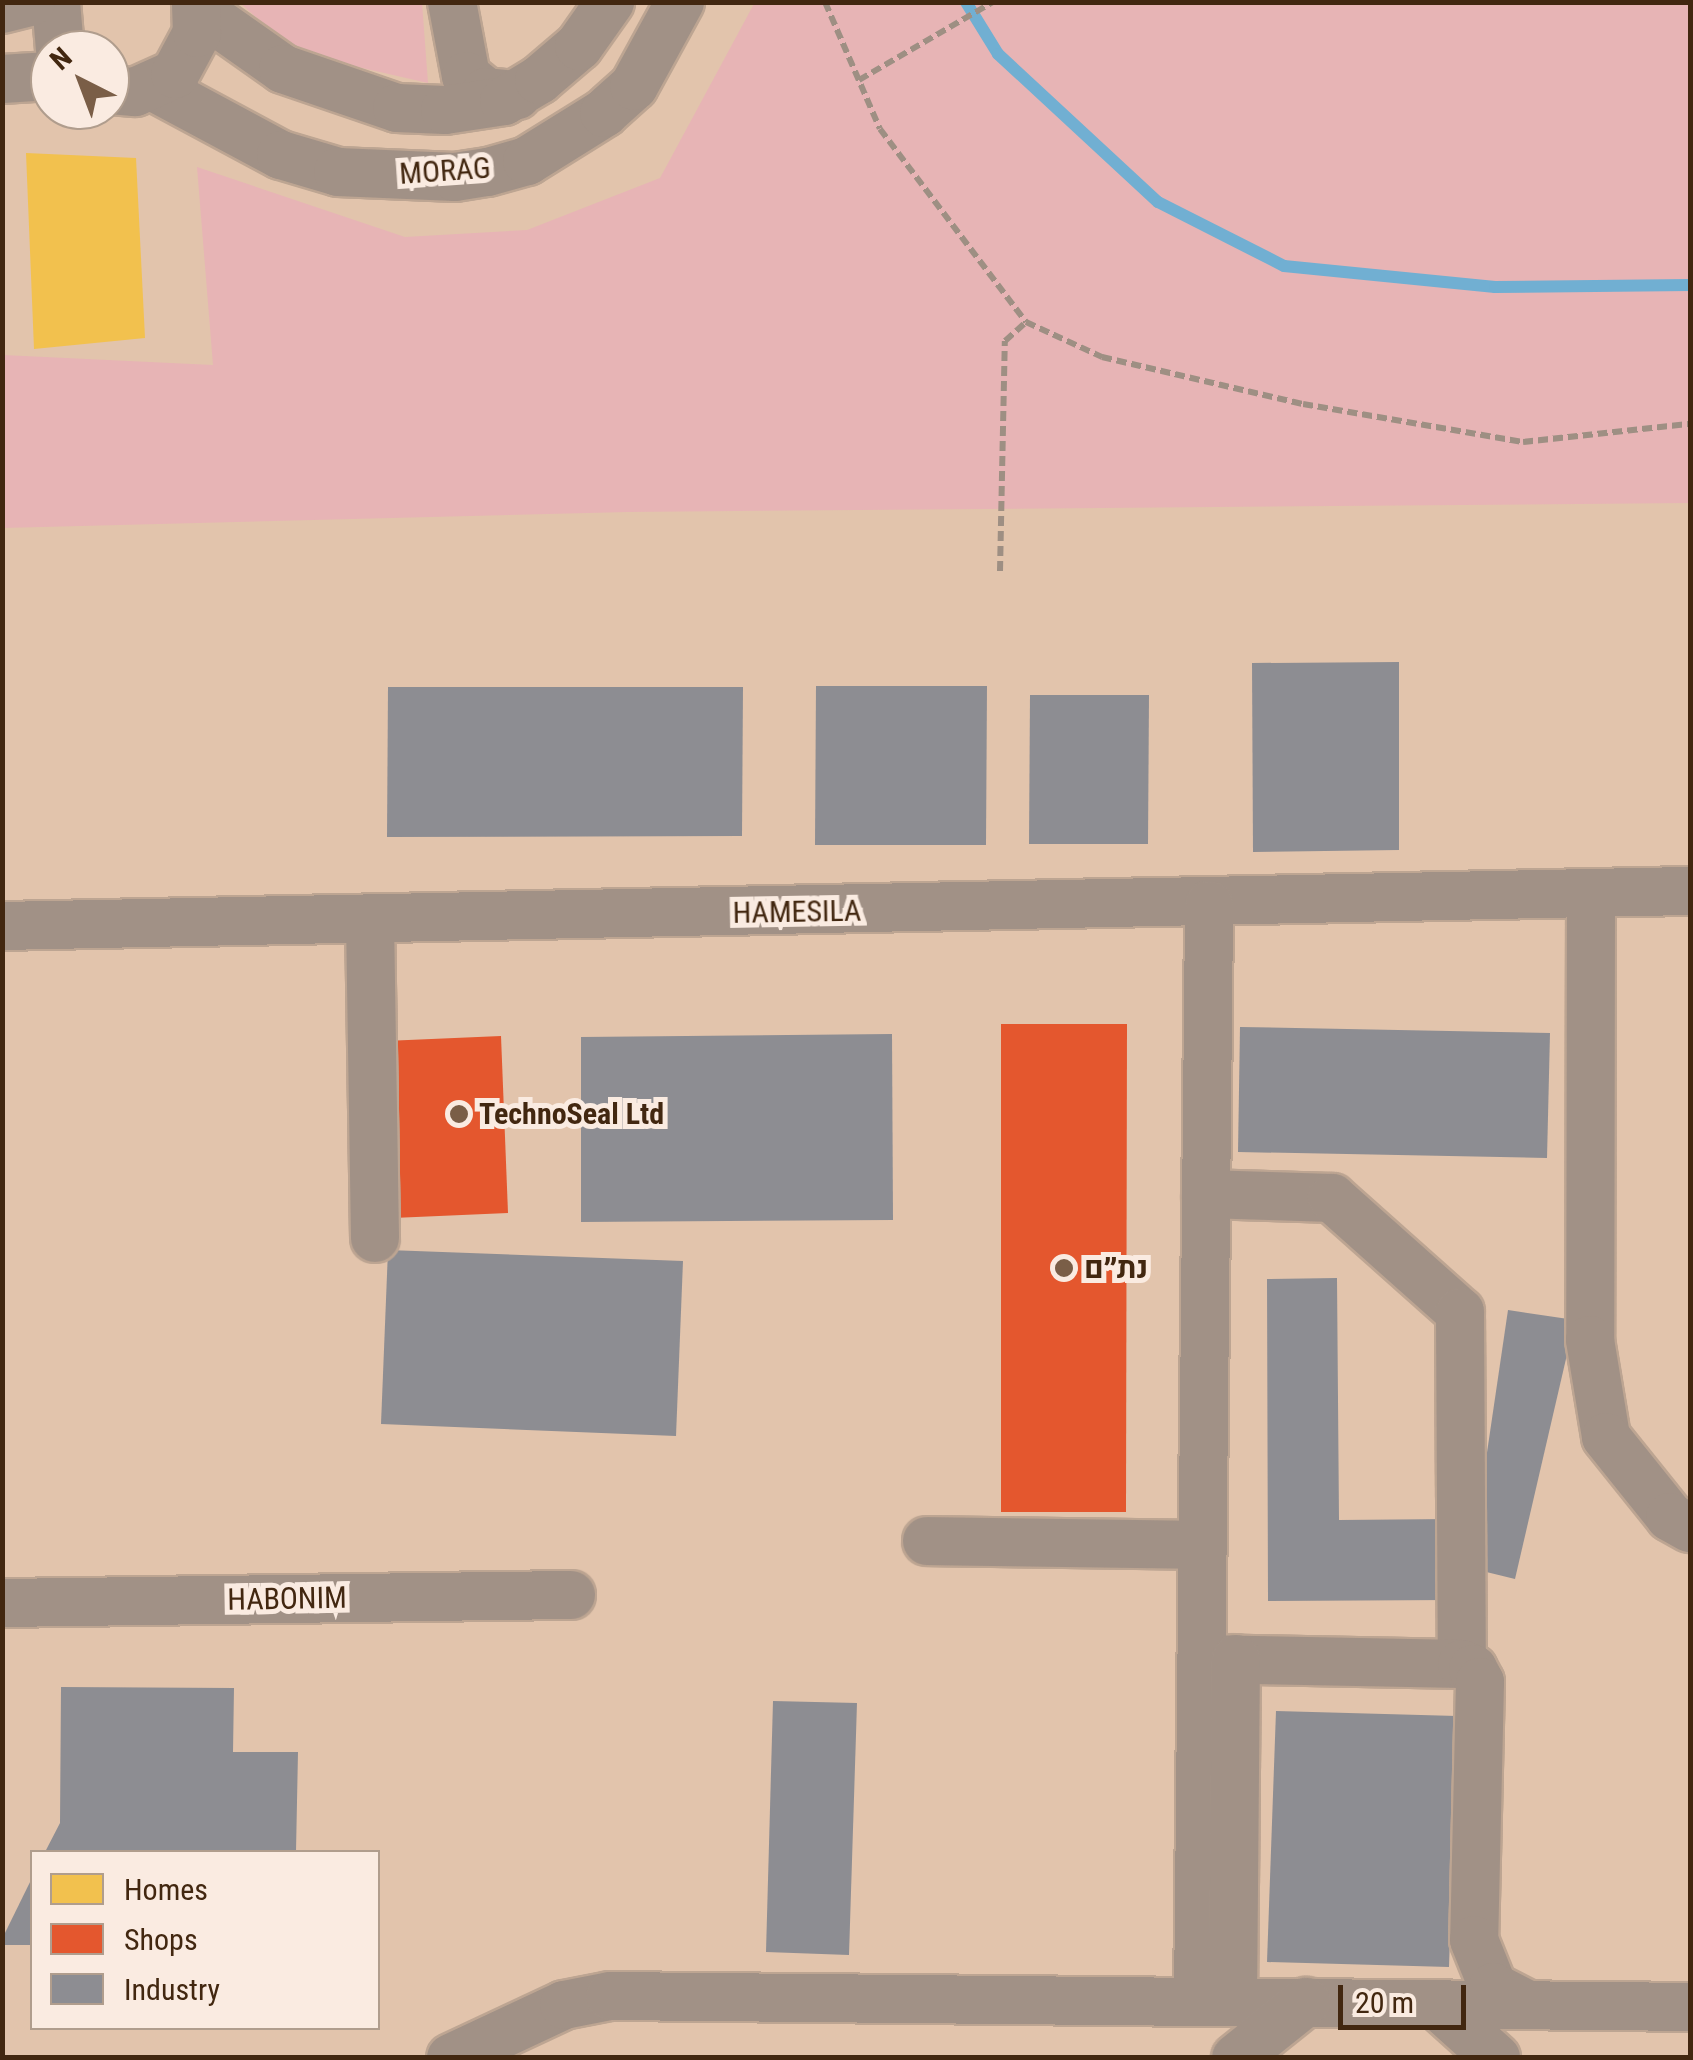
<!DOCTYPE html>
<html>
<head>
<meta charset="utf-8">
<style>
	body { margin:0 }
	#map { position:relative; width:1693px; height:2060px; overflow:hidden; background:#e2c4ac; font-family:"Roboto Condensed",Heebo,sans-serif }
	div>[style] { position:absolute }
	.green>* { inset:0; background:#e7b4b5 }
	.homes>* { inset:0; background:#f2c14e }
	.shops>* { inset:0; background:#e4572e }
	.industry>* { inset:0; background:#8d8d92 }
	.stream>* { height:12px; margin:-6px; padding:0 6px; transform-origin:6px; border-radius:6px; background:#71afd2 }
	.path>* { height:6px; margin-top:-3px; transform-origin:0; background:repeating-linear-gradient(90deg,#9e8f83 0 10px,transparent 0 15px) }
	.roads { filter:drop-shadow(2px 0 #bda592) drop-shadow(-2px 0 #bda592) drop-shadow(0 2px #bda592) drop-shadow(0 -2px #bda592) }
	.minor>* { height:48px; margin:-24px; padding:0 24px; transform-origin:24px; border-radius:24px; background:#a19186 }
	.dots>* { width:28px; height:28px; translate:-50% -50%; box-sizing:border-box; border:5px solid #faebe1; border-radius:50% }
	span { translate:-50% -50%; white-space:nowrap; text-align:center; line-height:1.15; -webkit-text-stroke:10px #faebe1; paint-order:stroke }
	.street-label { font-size:30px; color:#422710 }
	.poi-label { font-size:30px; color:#422710; font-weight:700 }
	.left { translate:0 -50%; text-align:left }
	.frame { position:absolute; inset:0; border:5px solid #422710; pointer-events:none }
	.legend { position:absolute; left:30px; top:1850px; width:350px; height:180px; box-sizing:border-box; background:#faebe1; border:2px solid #b09d8d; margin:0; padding:12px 18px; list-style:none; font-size:30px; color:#422710 }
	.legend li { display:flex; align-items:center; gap:20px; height:50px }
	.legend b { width:50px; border:2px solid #b09d8d }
	.north { position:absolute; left:30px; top:30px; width:100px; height:100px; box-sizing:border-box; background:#faebe1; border:2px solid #b09d8d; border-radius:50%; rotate:318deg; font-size:28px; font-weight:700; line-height:40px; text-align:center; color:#422710 }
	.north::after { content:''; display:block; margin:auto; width:35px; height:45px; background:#7a5e47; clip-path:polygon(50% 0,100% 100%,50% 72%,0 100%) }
	.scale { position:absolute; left:1338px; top:1985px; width:128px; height:45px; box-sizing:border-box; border:5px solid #422710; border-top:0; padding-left:12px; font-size:30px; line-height:35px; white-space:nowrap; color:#422710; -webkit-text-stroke:8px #faebe1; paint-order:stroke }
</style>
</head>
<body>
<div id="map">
	<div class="green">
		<div style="clip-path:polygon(755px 2px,1690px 3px,1690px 503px,628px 512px,3px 528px,3px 355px,213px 365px,197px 167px,405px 237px,527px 230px,660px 178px)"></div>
		<div style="clip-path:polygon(240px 3px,422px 3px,428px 83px,323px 59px,283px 41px)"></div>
	</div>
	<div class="homes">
		<div style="clip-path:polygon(26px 153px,136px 158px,145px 338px,34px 349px)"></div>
	</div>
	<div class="shops">
		<div style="clip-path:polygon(1001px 1024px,1127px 1024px,1126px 1512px,1001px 1512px)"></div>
		<div style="clip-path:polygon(501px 1036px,508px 1213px,393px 1218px,385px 1041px)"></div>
	</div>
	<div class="industry">
		<div style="clip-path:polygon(1399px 662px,1399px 850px,1253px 852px,1252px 663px)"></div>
		<div style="clip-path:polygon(816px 686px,987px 686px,986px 845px,815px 845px)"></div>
		<div style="clip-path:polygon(388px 687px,743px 687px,742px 836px,387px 837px)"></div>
		<div style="clip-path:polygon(1030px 695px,1149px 695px,1148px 844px,1029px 844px)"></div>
		<div style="clip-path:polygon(1240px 1027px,1550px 1033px,1547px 1158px,1238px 1152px)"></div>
		<div style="clip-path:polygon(892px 1034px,893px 1220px,581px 1222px,581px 1037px)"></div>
		<div style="clip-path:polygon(388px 1250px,683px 1261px,676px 1436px,381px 1424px)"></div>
		<div style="clip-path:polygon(1337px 1278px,1339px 1520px,1451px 1519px,1451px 1600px,1268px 1601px,1267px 1279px)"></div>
		<div style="clip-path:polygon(1508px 1310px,1575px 1320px,1515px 1579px,1470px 1568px)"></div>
		<div style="clip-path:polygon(61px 1687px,234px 1688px,233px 1752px,298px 1752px,296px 1852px,45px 1852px,60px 1823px)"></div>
		<div style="clip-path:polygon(773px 1701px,857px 1703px,849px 1955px,766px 1952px)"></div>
		<div style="clip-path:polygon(1276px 1711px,1457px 1716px,1449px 1967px,1267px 1962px)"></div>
		<div style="clip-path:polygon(32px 1878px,32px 1945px,2px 1945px,2px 1939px)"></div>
	</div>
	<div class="stream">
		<div style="left:966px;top:2px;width:61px;rotate:58.4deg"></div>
		<div style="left:998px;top:54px;width:218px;rotate:42.8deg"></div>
		<div style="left:1158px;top:202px;width:141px;rotate:26.9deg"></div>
		<div style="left:1284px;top:266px;width:212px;rotate:5.7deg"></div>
		<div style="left:1495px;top:287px;width:195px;rotate:-0.6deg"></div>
	</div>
	<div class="path">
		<div style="left:825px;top:2px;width:138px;rotate:66.6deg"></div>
		<div style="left:880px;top:129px;width:242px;rotate:52.9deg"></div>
		<div style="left:1026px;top:322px;width:84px;rotate:24.7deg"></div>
		<div style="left:1102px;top:357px;width:206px;rotate:13.2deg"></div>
		<div style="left:1303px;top:404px;width:223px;rotate:9.8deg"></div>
		<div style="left:1523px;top:442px;width:168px;rotate:-6.2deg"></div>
		<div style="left:859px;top:80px;width:155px;rotate:-30.2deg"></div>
		<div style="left:1000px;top:571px;width:230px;rotate:-88.8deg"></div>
		<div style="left:1005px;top:341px;width:28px;rotate:-42deg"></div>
	</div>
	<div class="roads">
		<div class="minor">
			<div style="left:56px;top:2px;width:48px;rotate:85.2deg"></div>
			<div style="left:452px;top:2px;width:75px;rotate:79.3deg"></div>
			<div style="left:466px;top:76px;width:26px;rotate:39deg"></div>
			<div style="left:486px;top:92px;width:31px;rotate:6deg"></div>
			<div style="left:2px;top:9px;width:30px;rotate:-14deg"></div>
			<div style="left:198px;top:9px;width:104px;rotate:35.2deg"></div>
			<div style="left:283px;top:69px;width:120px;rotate:18.9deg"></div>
			<div style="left:397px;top:108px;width:48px;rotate:2.4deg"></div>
			<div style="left:445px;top:110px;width:60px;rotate:-8.7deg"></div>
			<div style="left:504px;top:101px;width:41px;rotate:-31deg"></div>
			<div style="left:539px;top:80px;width:52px;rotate:-40.4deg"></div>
			<div style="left:579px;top:46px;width:54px;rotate:-54.8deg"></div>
			<div style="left:2px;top:79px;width:48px;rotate:-3.6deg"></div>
			<div style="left:154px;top:87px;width:144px;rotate:28.2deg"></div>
			<div style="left:281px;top:155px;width:59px;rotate:16.6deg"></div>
			<div style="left:338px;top:172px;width:117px;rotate:2.4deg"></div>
			<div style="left:455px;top:177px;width:33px;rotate:-9deg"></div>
			<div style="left:488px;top:172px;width:41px;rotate:-15.8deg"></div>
			<div style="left:527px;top:161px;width:91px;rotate:-31.9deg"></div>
			<div style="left:604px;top:113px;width:40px;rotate:-42deg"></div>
			<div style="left:634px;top:86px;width:96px;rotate:-61.3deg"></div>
			<div style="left:110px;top:90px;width:25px;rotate:5deg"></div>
			<div style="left:135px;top:92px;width:44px;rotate:-24.2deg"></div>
			<div style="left:175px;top:74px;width:47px;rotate:-61.8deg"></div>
			<div style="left:197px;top:33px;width:31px;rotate:-92deg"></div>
			<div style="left:1591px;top:898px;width:442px;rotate:90.1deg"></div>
			<div style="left:1590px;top:1340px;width:98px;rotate:80.6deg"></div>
			<div style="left:1606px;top:1437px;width:102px;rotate:51.3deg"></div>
			<div style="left:1670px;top:1517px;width:23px;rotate:29deg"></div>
			<div style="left:370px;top:919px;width:319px;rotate:89.1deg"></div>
			<div style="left:2px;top:926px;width:1688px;rotate:-1.19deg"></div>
			<div style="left:1206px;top:1194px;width:126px;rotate:1.8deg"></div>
			<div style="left:1332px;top:1198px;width:171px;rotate:41.7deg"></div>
			<div style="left:1460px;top:1312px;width:352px;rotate:89.7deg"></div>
			<div style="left:927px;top:1541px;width:275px;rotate:0.8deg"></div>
			<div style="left:2px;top:1603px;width:569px;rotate:-0.81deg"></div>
			<div style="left:1202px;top:1659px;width:260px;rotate:1.1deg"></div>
			<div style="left:1462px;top:1664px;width:12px;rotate:24deg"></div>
			<div style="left:1473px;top:1669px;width:15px;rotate:62deg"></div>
			<div style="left:1480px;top:1682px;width:258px;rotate:91.3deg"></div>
			<div style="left:1474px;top:1940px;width:51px;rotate:68deg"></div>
			<div style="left:1493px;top:1987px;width:37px;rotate:27deg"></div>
			<div style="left:1198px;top:2001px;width:1096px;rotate:-89.42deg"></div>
			<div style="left:1233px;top:2002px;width:343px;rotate:-89.5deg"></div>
			<div style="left:1436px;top:2004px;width:81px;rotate:42deg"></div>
			<div style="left:451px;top:2058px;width:125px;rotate:-25.1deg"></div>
			<div style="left:564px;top:2005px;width:47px;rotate:-11.1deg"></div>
			<div style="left:610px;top:1996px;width:1080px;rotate:0.58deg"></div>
			<div style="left:1236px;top:2058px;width:90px;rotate:-38.7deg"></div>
		</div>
	</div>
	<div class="dots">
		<div style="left:459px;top:1114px;background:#7a5e47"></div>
		<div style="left:1064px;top:1268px;background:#7a5e47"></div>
	</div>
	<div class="street-label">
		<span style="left:445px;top:171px;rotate:-4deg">MORAG</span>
		<span style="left:797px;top:912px;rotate:-1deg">HAMESILA</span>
		<span style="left:287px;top:1599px;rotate:-1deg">HABONIM</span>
	</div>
	<div class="poi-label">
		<span class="left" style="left:479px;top:1114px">TechnoSeal Ltd</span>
		<span class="left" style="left:1084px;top:1268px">נת״ם</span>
	</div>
	<div class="frame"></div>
	<ul class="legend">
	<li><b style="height:28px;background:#f2c14e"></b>Homes</li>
	<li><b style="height:28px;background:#e4572e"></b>Shops</li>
	<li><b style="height:28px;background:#8d8d92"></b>Industry</li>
	</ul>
	<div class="north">N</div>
	<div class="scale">20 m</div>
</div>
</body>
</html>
